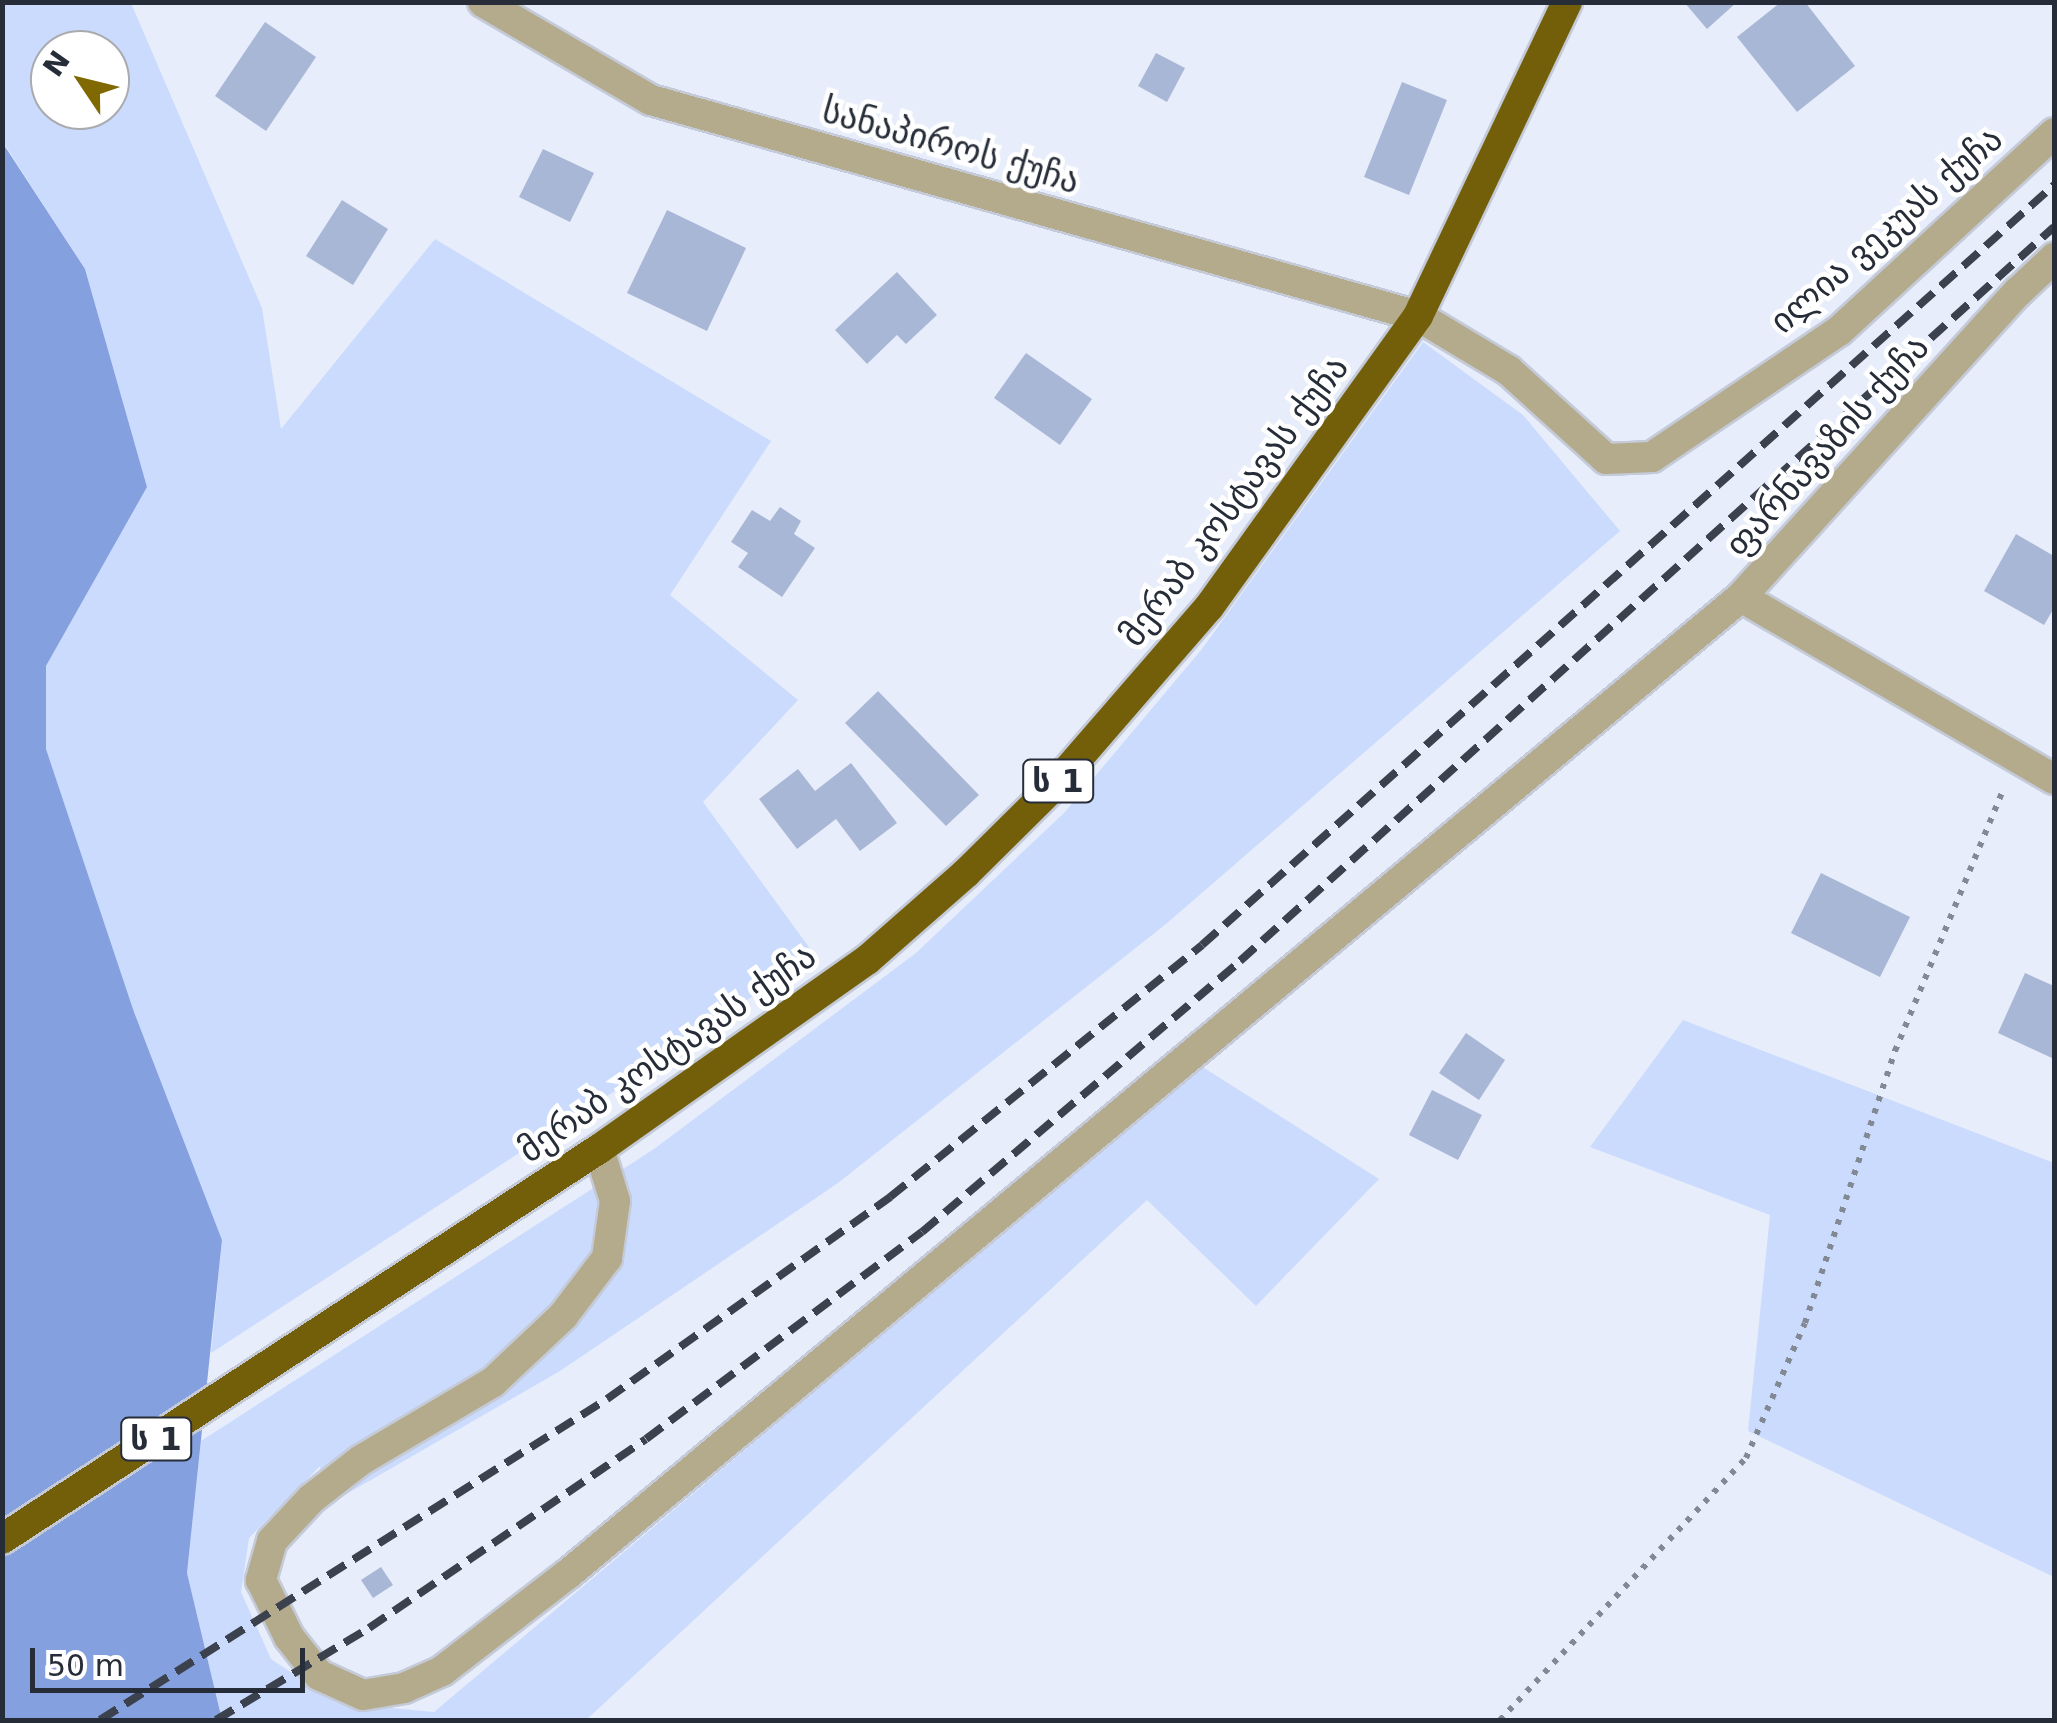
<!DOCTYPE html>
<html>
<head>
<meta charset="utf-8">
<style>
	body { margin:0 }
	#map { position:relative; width:2057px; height:1723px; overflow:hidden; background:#e7edfa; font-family:"DejaVu Sans","Noto Sans Georgian",sans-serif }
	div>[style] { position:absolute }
	.green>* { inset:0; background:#cbdbfd }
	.water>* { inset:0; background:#84a0df }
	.building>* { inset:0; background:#a9b7d6 }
	.path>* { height:6px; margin-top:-3px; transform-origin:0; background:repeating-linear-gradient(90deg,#828894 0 5px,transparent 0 13px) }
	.roads { filter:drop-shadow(2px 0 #c4cad7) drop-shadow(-2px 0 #c4cad7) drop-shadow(0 2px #c4cad7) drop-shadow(0 -2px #c4cad7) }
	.street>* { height:30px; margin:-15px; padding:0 15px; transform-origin:15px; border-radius:15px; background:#b4ab8c }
	.highway>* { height:30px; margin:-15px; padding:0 15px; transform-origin:15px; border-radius:15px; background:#735f09 }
	.rail>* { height:8px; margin-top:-4px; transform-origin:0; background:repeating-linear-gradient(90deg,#3c424d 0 20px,transparent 0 30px) }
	span { translate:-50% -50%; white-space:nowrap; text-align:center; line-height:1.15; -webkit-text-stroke:9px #fff; paint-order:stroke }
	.shield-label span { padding:2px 8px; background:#fff; border:2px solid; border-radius:8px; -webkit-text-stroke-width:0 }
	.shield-label { font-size:32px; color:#272d38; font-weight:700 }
	.street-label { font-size:35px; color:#272d38 }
	.frame { position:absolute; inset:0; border:5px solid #272d38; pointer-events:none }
	.north { position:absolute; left:30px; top:30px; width:100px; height:100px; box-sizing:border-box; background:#fff; border:2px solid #a9abaf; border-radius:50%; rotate:305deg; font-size:28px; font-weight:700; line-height:40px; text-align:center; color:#272d38 }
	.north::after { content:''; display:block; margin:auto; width:35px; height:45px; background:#806901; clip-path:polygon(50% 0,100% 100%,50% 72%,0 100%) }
	.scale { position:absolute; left:30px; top:1648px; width:275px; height:45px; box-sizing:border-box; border:5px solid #272d38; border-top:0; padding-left:12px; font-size:30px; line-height:35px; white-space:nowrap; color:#272d38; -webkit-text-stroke:8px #fff; paint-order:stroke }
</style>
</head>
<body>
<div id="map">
	<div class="green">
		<div style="clip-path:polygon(evenodd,3px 3px,131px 3px,262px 308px,281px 429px,435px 239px,771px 441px,670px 595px,798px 700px,703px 802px,814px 954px,618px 1089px,211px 1353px,222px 1240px,134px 1012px,46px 749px,46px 666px,147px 487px,85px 269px,3px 142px,3px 3px,50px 50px,110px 50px,110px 110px,50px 110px,50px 50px)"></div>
		<div style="clip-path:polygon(1423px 342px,1523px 415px,1620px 531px,1166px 924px,838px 1183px,560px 1371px,324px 1507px,320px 1466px,249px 1538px,241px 1592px,271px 1659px,337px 1703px,434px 1712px,1201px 1066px,1379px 1179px,1256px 1306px,1147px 1200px,586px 1720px,222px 1720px,187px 1573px,201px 1441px,654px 1149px,916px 953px,1065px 812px,1202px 649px)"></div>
		<div style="clip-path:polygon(1683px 1020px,2054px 1163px,2054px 1577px,1748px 1431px,1770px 1215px,1590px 1147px)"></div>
	</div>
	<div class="water">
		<div style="clip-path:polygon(2px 142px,85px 269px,147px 487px,46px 666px,46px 749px,134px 1012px,222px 1240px,187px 1573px,222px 1720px,3px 1720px)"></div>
	</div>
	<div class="building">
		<div style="clip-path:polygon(1684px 2px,1737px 2px,1707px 29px)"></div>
		<div style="clip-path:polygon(1781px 2px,1805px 2px,1855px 66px,1797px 112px,1737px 37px)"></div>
		<div style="clip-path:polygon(265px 22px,316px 57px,266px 131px,215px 96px)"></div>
		<div style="clip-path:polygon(1156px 53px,1185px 68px,1167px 102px,1138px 86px)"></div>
		<div style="clip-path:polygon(1402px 82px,1447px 100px,1409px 195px,1364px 177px)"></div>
		<div style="clip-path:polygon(543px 149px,594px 173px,570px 222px,519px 197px)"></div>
		<div style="clip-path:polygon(342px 200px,388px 229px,353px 285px,306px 256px)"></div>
		<div style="clip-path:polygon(667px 210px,746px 248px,707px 331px,627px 293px)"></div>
		<div style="clip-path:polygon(897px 272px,937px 315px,906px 344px,897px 335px,867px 364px,835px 330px)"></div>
		<div style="clip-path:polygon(1026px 353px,1092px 399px,1060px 445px,994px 398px)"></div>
		<div style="clip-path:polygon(780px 507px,801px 521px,794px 534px,815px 548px,782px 597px,738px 567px,748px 553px,731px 542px,752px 510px,770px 521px)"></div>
		<div style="clip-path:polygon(2016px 534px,2054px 556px,2054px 608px,2044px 625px,1984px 591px)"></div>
		<div style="clip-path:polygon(878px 691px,979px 795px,946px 826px,845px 723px)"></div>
		<div style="clip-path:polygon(851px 763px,897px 823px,860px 851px,836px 819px,797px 849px,759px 799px,798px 769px,815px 791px)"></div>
		<div style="clip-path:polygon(1821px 873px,1910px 917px,1880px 977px,1791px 933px)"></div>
		<div style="clip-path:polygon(2025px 973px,2054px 986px,2054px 1059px,1998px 1033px)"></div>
		<div style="clip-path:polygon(1466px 1033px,1505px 1060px,1479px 1100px,1439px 1073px)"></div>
		<div style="clip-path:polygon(1432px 1090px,1482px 1115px,1458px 1160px,1409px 1135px)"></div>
		<div style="clip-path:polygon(381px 1567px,393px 1585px,373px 1598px,361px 1580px)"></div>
	</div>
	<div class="path">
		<div style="left:1500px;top:1720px;width:359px;rotate:-46.8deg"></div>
		<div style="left:1746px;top:1458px;width:147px;rotate:-66.4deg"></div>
		<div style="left:1805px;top:1323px;width:287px;rotate:-71.7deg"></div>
		<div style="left:1895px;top:1051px;width:285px;rotate:-67.5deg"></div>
	</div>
	<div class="roads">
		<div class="street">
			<div style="left:483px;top:2px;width:194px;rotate:30.3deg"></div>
			<div style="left:651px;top:100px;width:797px;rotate:15.73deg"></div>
			<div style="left:1418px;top:316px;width:105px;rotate:31deg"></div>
			<div style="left:1508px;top:370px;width:132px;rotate:42.2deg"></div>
			<div style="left:1606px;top:459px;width:46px;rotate:-2.5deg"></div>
			<div style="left:1652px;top:457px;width:225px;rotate:-34deg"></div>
			<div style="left:1839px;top:331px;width:292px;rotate:-42.6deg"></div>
			<div style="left:1741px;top:597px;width:362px;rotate:30.2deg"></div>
			<div style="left:599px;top:1149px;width:54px;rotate:72.9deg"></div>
			<div style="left:615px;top:1201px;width:58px;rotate:98deg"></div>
			<div style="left:607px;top:1258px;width:73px;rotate:127.2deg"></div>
			<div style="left:563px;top:1316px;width:96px;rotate:136.7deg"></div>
			<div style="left:493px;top:1382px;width:153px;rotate:149.4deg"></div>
			<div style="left:361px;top:1460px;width:63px;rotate:142deg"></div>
			<div style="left:311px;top:1499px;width:57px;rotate:132.9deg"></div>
			<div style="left:272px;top:1541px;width:41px;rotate:105.8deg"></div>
			<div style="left:261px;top:1580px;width:64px;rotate:63.8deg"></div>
			<div style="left:289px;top:1637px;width:48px;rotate:51.7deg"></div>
			<div style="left:319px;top:1675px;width:48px;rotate:24.4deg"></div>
			<div style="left:363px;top:1695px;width:42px;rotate:-9.7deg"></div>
			<div style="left:404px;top:1688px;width:42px;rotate:-24.1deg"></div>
			<div style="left:442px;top:1671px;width:159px;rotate:-37.6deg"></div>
			<div style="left:568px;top:1574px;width:1527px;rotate:-39.79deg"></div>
			<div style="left:1741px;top:597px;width:412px;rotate:-47.8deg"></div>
			<div style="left:2018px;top:292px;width:50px;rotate:-43.4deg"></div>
		</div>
		<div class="highway">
			<div style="left:2px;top:1539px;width:713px;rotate:-33.16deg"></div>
			<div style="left:599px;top:1149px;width:328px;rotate:-35.2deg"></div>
			<div style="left:867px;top:960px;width:132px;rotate:-41.3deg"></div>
			<div style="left:966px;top:873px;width:122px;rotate:-44.7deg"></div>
			<div style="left:1053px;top:787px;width:238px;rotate:-49.1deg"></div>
			<div style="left:1209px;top:607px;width:358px;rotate:-54.3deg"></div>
			<div style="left:1418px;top:316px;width:348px;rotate:-64.6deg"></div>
		</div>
	</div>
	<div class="rail">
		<div style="left:100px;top:1720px;width:600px;rotate:-32.34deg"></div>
		<div style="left:607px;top:1399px;width:348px;rotate:-35.5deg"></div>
		<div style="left:890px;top:1197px;width:401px;rotate:-38.9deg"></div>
		<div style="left:1202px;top:945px;width:1142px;rotate:-41.73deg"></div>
		<div style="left:216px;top:1720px;width:179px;rotate:-31deg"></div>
		<div style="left:369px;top:1628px;width:335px;rotate:-34.3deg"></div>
		<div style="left:646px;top:1439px;width:345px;rotate:-36.9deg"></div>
		<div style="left:922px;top:1232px;width:418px;rotate:-40.4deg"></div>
		<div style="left:1240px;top:961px;width:1096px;rotate:-42.04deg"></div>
	</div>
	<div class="shield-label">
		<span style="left:1058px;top:781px">ს 1</span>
		<span style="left:156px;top:1439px">ს 1</span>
	</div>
	<div class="street-label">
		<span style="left:951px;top:145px;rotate:16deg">სანაპიროს ქუჩა</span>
		<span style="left:1886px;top:230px;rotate:-41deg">ილია ვეკუას ქუჩა</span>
		<span style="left:1827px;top:446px;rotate:-48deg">ფარნავაზის ქუჩა</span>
		<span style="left:1234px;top:501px;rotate:-53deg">მერაბ კოსტავას ქუჩა</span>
		<span style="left:667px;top:1053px;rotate:-35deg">მერაბ კოსტავას ქუჩა</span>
	</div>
	<div class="frame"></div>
	<div class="north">N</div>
	<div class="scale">50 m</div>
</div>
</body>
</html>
